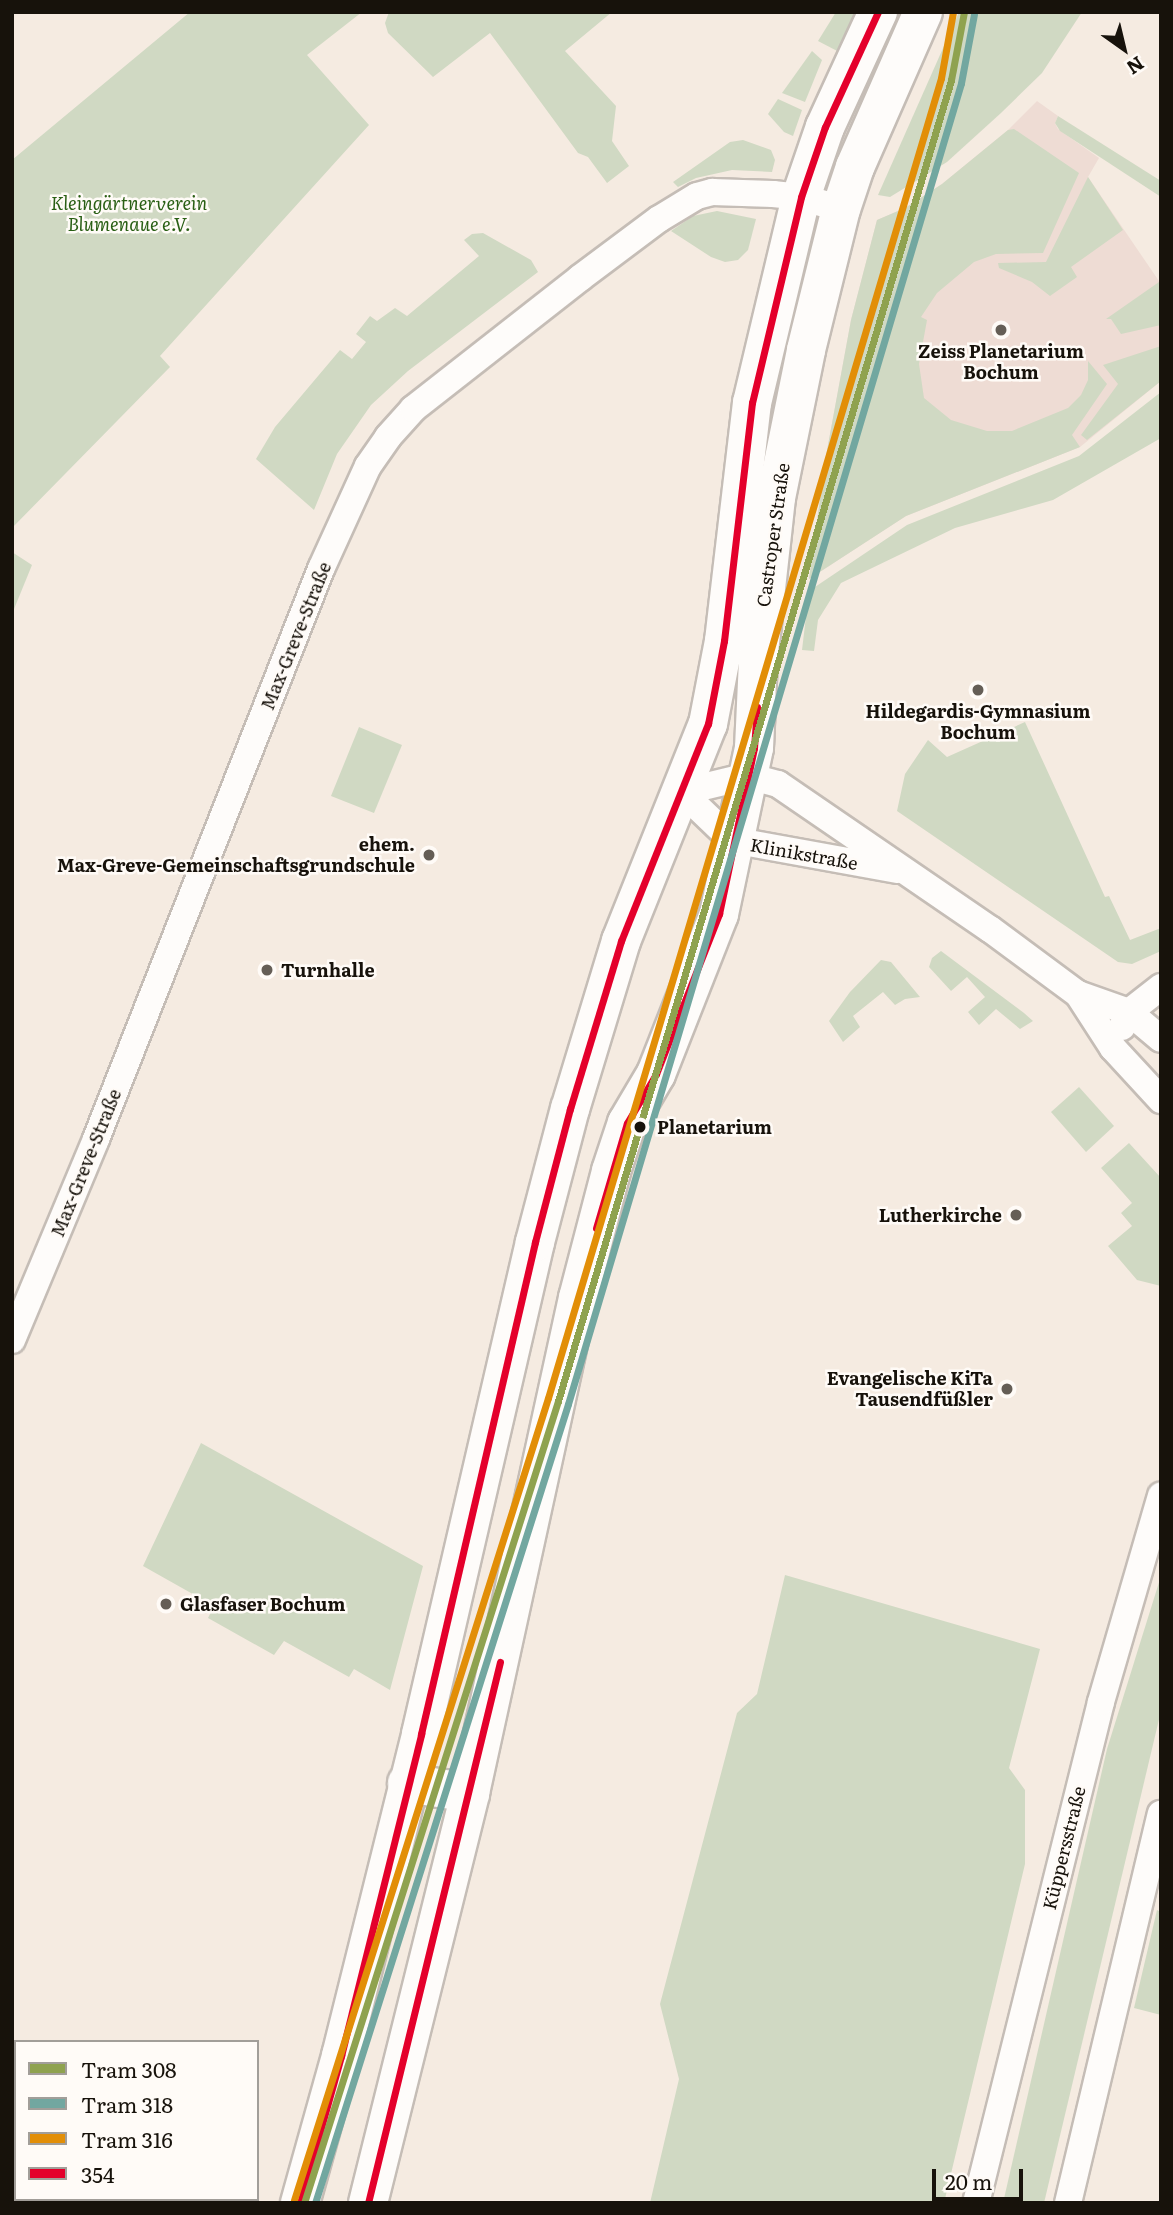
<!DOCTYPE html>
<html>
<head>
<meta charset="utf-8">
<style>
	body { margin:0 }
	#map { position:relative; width:1173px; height:2215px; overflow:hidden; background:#f5ebe1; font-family:Literata,serif }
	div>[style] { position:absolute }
	.commercial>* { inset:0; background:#eedcd4 }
	.green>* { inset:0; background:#d0d9c3 }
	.roads { filter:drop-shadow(2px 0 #c5bdb6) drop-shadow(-2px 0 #c5bdb6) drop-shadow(0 2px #c5bdb6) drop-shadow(0 -2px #c5bdb6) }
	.street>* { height:26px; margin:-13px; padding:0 13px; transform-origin:13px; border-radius:13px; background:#fefcfa }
	.secondary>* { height:38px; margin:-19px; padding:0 19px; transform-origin:19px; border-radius:19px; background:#fefcfa }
	.bus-1>* { height:7px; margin:-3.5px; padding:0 3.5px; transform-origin:3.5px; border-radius:3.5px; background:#e4002b }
	.tram-1>* { height:7px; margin:-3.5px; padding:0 3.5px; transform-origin:3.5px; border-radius:3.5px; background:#8fa24f }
	.tram-2>* { height:7px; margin:-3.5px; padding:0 3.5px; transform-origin:3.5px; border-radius:3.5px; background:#72a7a0 }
	.tram-3>* { height:7px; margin:-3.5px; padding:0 3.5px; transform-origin:3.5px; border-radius:3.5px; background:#e28e07 }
	.dots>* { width:19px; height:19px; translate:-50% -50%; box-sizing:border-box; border:4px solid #fffbf7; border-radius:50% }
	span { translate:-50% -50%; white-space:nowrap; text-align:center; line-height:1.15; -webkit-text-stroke:5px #fffbf7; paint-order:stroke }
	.park-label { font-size:18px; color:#295f14; font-style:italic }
	.poi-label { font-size:18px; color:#17120b; font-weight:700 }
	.right { translate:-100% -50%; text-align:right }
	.left { translate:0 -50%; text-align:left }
	.street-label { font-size:18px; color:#17120b }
	.stop-label { font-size:18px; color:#17120b; font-weight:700 }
	.frame { position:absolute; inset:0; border:14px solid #17120b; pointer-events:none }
	.legend { position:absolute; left:14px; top:2040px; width:245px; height:161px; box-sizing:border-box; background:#fffbf7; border:2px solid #a29e99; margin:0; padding:9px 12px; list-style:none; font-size:21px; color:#17120b }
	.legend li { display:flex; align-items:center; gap:14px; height:35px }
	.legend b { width:35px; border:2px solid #a29e99 }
	.north { position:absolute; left:1089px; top:14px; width:70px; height:70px; -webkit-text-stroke:5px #fffbf7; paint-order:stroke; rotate:146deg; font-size:19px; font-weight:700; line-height:28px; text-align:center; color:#17120b }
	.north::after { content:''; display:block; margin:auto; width:24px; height:32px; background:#17120b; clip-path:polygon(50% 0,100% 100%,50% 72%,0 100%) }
	.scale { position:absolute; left:932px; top:2169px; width:91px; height:32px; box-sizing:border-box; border:4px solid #17120b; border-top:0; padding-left:9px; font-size:21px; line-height:24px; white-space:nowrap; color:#17120b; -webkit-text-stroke:5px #fffbf7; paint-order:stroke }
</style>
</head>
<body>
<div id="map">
	<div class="commercial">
		<div style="clip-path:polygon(1037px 101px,1058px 116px,1055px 123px,1058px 129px,1099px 158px,1088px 177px,1161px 284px,1161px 381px,1080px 447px,906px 516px,809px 579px,826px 456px,851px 320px,877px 220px,905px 208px,942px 184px,1008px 130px)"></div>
	</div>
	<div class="green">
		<div style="clip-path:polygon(190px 12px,362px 12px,307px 55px,369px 125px,160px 356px,170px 367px,12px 528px,12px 160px)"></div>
		<div style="clip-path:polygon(389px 12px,612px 12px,565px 51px,616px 106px,612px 141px,629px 166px,607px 183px,588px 157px,578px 153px,490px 33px,433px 77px,388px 33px,385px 23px)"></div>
		<div style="clip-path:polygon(836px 12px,863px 12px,843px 54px,818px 41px)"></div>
		<div style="clip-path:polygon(959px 12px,1082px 12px,1042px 73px,1001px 113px,947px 162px,890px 197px,878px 195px)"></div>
		<div style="clip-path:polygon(812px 51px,822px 60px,805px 102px,782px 93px)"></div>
		<div style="clip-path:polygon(778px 99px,802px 110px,793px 136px,784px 132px,768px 114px)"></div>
		<div style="clip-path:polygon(1058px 116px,1161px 181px,1161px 197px,1060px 131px,1055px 123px)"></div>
		<div style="clip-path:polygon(1014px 129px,1079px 173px,1043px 253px,996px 254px,974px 262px,937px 293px,921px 317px,927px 320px,919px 364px,924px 398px,951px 420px,987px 431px,1012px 431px,1068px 408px,1081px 395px,1088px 380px,1088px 361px,1107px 384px,1072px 435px,1080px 447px,906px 516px,809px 579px,826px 456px,851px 320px,877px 220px,905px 208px,942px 184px,1008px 130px)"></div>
		<div style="clip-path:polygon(743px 140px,771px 150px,775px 160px,772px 172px,732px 170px,696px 178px,678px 187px,673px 182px,730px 142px)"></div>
		<div style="clip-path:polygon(1088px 177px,1123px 230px,1071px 267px,1077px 277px,1050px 296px,1032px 282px,999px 268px,998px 263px,1046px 262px)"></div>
		<div style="clip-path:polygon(717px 211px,756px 219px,748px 250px,738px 260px,725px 262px,711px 257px,671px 231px,693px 216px)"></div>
		<div style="clip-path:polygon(483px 233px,531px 260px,538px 272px,408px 371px,371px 405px,337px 454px,314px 510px,256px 459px,275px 427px,340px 350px,352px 359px,366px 342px,356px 334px,370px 316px,377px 321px,395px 308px,407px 316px,479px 256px,464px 240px,472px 234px)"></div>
		<div style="clip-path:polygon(1159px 282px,1161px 325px,1121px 334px,1111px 319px,1106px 319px)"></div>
		<div style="clip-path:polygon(1161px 346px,1161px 381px,1087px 440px,1081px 435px,1118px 384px,1103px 365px)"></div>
		<div style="clip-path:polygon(1161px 392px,1161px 438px,1053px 500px,955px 528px,841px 583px,818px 620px,814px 651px,802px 650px,809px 591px,907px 525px,1079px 456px)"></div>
		<div style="clip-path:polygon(12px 552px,32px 565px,12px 614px)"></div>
		<div style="clip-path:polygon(1025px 722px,1105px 897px,1109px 896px,1130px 940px,1161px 928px,1161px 951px,1132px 964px,1118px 962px,897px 811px,905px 774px,928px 740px,947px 757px)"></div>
		<div style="clip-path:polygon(359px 727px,402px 745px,374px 813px,331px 796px)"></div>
		<div style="clip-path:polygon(941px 951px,1024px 1013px,1033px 1021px,1020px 1029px,996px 1009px,979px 1025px,968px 1012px,985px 997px,967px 977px,951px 991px,929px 967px,932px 958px)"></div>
		<div style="clip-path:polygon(881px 960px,891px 962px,920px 997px,905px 999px,895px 1005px,883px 992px,853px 1016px,860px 1027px,843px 1042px,829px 1021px,850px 992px)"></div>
		<div style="clip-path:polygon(1079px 1087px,1114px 1126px,1086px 1152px,1051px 1112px)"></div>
		<div style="clip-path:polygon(1129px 1143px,1161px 1178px,1161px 1286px,1137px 1280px,1108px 1246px,1132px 1226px,1121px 1213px,1132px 1203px,1101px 1168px)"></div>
		<div style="clip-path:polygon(201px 1443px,423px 1566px,390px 1690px,354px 1669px,349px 1677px,284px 1641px,274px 1655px,208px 1618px,214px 1606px,143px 1566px)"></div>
		<div style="clip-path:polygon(785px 1575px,1040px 1649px,1009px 1768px,1025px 1790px,1025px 1864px,944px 2203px,650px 2203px,679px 2079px,660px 2004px,737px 1713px,757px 1694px)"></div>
		<div style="clip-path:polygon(1161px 1576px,1161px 1711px,1044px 2203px,1003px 2203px,1107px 1749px)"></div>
		<div style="clip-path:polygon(1157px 1910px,1161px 1912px,1161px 2015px,1134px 2008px)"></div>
	</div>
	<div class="roads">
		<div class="street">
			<div style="left:682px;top:792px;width:68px;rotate:-13.6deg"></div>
			<div style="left:748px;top:776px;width:31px;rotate:15deg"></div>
			<div style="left:778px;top:784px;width:257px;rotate:34.4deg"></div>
			<div style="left:990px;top:929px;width:109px;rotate:36.5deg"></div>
			<div style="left:1078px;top:994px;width:54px;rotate:19.4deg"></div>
			<div style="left:1129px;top:1012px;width:42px;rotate:40.2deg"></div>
			<div style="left:682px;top:792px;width:69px;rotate:43.8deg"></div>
			<div style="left:732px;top:840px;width:168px;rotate:10.3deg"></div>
			<div style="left:1078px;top:994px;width:64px;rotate:57.1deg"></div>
			<div style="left:1113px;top:1048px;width:71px;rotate:47.3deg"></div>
			<div style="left:1122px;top:1027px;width:17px;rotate:-65deg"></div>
			<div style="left:1129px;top:1012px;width:41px;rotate:-38deg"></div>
			<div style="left:12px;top:1340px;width:218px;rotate:-67.3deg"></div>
			<div style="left:96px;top:1139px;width:613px;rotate:-68.46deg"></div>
			<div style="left:321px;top:569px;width:113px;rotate:-65.5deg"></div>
			<div style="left:368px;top:466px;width:35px;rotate:-55deg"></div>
			<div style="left:388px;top:437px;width:38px;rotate:-48deg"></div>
			<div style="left:413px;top:409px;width:212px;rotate:-38.1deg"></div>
			<div style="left:580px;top:278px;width:99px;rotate:-36.8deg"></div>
			<div style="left:659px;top:219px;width:44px;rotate:-31.2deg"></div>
			<div style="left:697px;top:196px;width:16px;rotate:-15deg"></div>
			<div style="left:712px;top:192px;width:61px;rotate:1.9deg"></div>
			<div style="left:773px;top:194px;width:28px;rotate:6deg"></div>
			<div style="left:801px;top:197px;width:42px;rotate:16.7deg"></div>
			<div style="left:976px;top:2203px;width:516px;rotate:-75.99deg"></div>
			<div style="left:1101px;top:1702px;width:215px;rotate:-73.8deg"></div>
			<div style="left:1068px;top:2203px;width:400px;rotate:-76.6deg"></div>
		</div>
		<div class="secondary">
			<div style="left:407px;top:1783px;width:64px;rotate:9deg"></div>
			<div style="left:300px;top:2203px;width:153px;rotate:-74.4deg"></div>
			<div style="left:341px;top:2056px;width:332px;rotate:-76deg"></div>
			<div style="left:421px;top:1734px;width:505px;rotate:-76.95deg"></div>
			<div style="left:535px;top:1242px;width:138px;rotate:-75.3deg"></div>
			<div style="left:570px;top:1109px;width:176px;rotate:-73.1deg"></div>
			<div style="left:621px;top:941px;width:234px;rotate:-68.2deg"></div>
			<div style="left:708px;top:724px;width:85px;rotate:-79.1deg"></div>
			<div style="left:724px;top:641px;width:240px;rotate:-83.3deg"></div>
			<div style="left:752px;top:403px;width:212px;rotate:-76.6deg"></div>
			<div style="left:801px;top:197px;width:74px;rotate:-71.1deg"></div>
			<div style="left:825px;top:127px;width:127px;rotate:-65.3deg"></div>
			<div style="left:368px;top:2203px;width:422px;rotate:-76deg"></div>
			<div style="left:470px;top:1793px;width:507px;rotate:-77.69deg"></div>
			<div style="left:578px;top:1298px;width:131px;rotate:-75.4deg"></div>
			<div style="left:611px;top:1171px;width:51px;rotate:-71.6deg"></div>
			<div style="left:627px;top:1123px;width:57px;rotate:-59.4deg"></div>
			<div style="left:656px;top:1074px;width:172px;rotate:-68.5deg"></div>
			<div style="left:719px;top:914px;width:170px;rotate:-78.1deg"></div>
			<div style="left:754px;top:748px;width:87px;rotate:-87.4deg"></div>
			<div style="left:758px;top:661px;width:164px;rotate:-83.7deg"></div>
			<div style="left:776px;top:498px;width:151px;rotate:-78.5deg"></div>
			<div style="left:806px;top:350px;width:145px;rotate:-76.1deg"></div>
			<div style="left:841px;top:209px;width:44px;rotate:-71.6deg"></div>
			<div style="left:855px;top:167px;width:169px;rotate:-66.3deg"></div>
		</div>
	</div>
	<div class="bus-1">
		<div style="left:596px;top:1228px;width:109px;rotate:-73.6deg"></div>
		<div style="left:627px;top:1123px;width:57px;rotate:-59.4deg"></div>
		<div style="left:656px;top:1074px;width:172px;rotate:-68.5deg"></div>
		<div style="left:719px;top:914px;width:170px;rotate:-78.1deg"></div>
		<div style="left:754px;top:748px;width:41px;rotate:-85.8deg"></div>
		<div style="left:300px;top:2203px;width:153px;rotate:-74.4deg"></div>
		<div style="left:341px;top:2056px;width:332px;rotate:-76deg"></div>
		<div style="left:421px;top:1734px;width:505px;rotate:-76.95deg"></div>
		<div style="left:535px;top:1242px;width:138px;rotate:-75.3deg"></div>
		<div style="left:570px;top:1109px;width:176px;rotate:-73.1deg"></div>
		<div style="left:621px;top:941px;width:234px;rotate:-68.2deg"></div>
		<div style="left:708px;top:724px;width:85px;rotate:-79.1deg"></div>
		<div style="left:724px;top:641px;width:240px;rotate:-83.3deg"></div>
		<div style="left:752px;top:403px;width:212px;rotate:-76.6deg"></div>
		<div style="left:801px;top:197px;width:74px;rotate:-71.1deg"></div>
		<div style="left:825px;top:127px;width:127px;rotate:-65.3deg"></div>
		<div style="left:368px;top:2203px;width:557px;rotate:-76.29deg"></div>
	</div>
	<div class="tram-1">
		<div style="left:304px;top:2203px;width:841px;rotate:-72.43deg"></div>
		<div style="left:558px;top:1401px;width:1378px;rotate:-73.43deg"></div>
		<div style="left:951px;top:80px;width:69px;rotate:-79.2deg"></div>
	</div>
	<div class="tram-2">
		<div style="left:315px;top:2203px;width:838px;rotate:-72.43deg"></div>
		<div style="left:568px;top:1404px;width:1378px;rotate:-73.43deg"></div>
		<div style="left:961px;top:83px;width:70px;rotate:-79.3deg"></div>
	</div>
	<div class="tram-3">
		<div style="left:294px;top:2200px;width:841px;rotate:-72.43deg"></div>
		<div style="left:548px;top:1398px;width:1377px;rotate:-73.42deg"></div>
		<div style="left:941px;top:78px;width:67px;rotate:-79.7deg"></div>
	</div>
	<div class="dots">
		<div style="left:1001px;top:330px;background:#655e56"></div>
		<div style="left:978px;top:690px;background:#655e56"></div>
		<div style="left:429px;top:855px;background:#655e56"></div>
		<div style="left:267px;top:970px;background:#655e56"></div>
		<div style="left:640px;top:1127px;background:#17120b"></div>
		<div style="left:1016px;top:1215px;background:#655e56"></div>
		<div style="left:1007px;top:1389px;background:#655e56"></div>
		<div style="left:166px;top:1604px;background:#655e56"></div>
	</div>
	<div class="park-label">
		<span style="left:129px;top:214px">Kleingärtnerverein<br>Blumenaue e.V.</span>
	</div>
	<div class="poi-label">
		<span style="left:1001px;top:362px">Zeiss Planetarium<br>Bochum</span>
		<span style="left:978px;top:722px">Hildegardis-Gymnasium<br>Bochum</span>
		<span class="right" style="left:415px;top:855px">ehem.<br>Max-Greve-Gemeinschaftsgrundschule</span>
		<span class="left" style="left:281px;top:970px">Turnhalle</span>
		<span class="right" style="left:1002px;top:1215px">Lutherkirche</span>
		<span class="right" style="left:993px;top:1389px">Evangelische KiTa<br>Tausendfüßler</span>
		<span class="left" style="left:180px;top:1604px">Glasfaser Bochum</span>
	</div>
	<div class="street-label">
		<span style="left:773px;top:535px;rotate:-82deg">Castroper Straße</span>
		<span style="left:296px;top:636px;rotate:-68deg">Max-Greve-Straße</span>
		<span style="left:804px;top:854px;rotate:10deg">Klinikstraße</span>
		<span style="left:86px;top:1163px;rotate:-68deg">Max-Greve-Straße</span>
		<span style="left:1064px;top:1848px;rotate:-76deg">Küppersstraße</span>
	</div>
	<div class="stop-label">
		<span class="left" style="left:657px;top:1127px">Planetarium</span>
	</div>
	<div class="frame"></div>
	<ul class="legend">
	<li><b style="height:9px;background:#8fa24f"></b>Tram 308</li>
	<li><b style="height:9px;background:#72a7a0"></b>Tram 318</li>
	<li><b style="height:9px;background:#e28e07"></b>Tram 316</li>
	<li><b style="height:9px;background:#e4002b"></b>354</li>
	</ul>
	<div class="north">N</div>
	<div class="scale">20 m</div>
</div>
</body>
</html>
